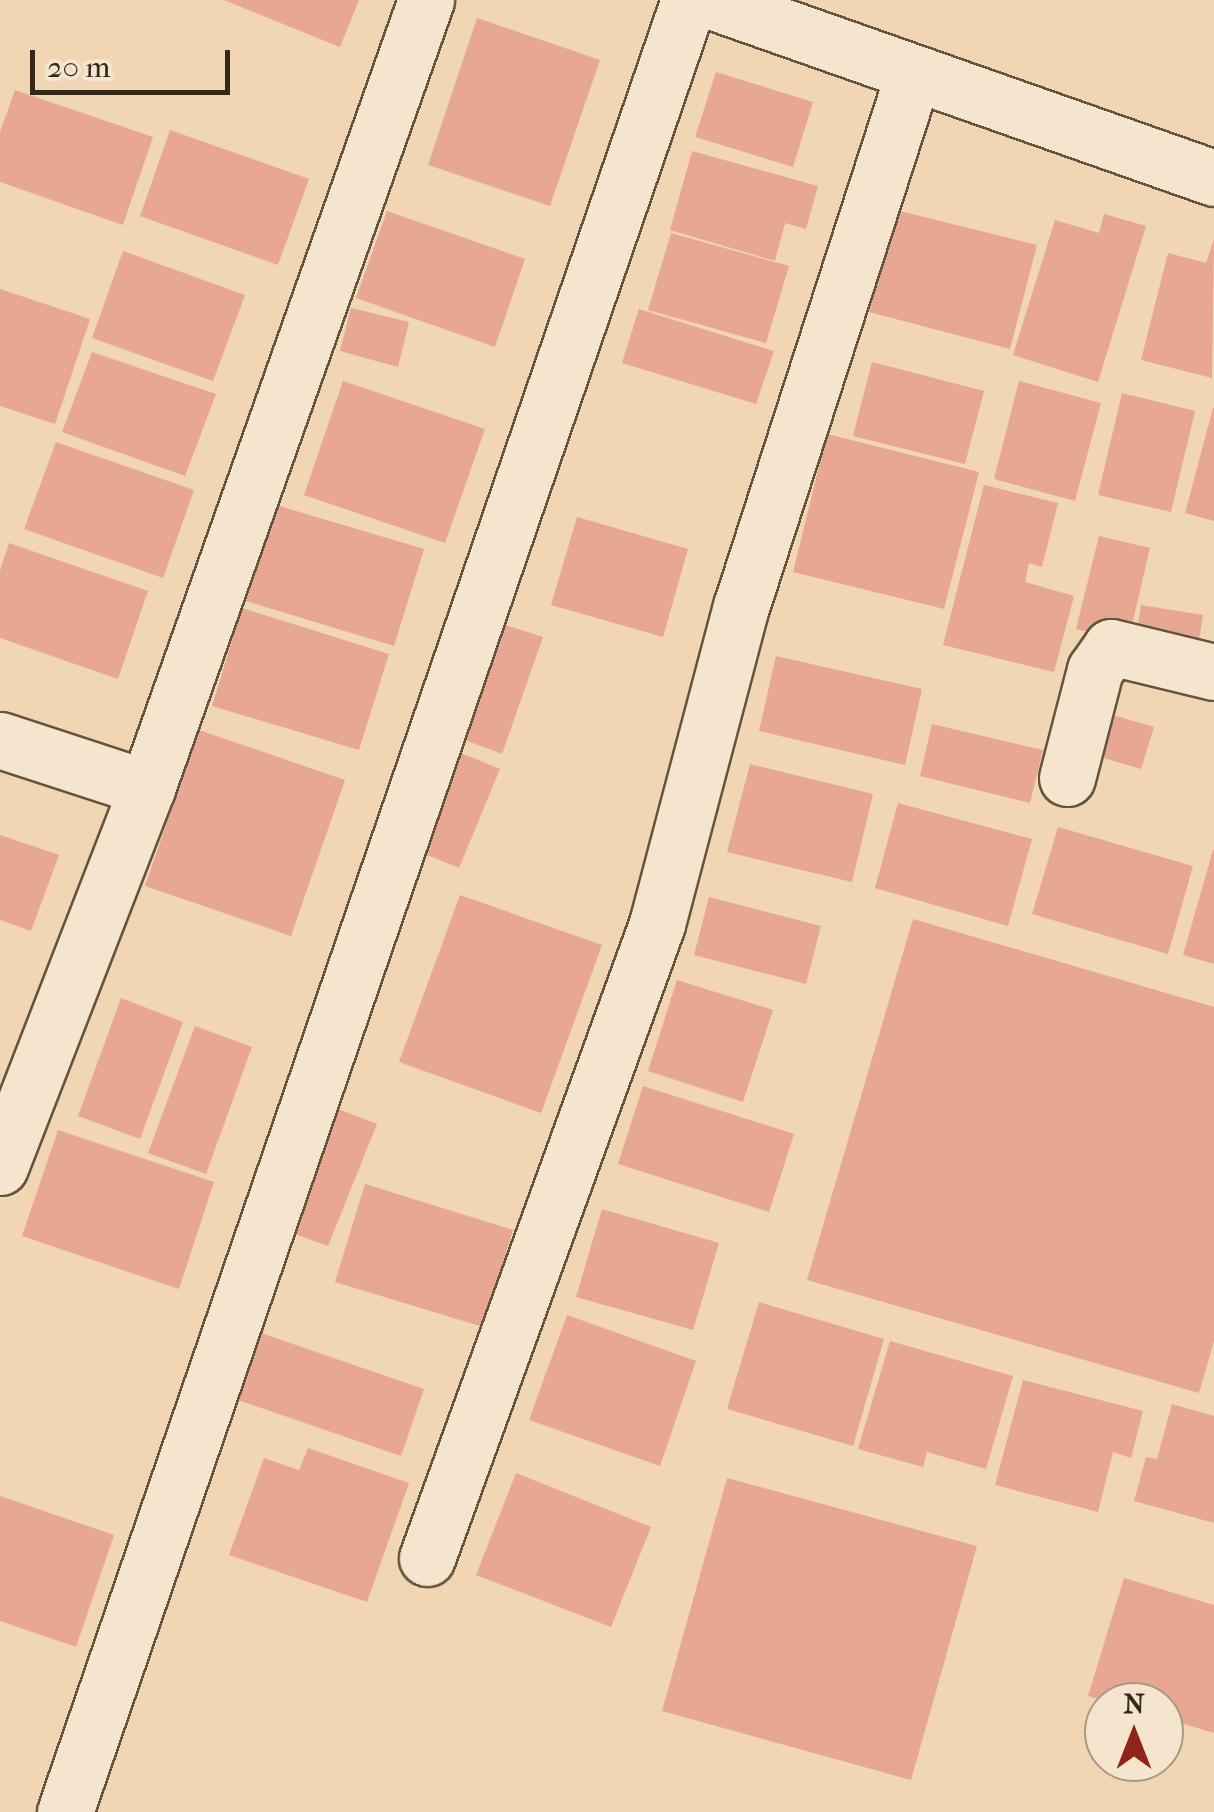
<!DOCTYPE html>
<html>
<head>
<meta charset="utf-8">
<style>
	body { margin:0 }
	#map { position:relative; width:1214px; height:1812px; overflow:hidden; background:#f0d6b3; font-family:"IM FELL French Canon",serif }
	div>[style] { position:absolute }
	.building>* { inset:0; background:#e7a792 }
	.roads { filter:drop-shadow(2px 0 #64543f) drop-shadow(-2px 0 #64543f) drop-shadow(0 2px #64543f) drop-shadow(0 -2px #64543f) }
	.minor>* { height:55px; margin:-27.5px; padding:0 27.5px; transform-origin:27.5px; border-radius:27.5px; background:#f5e4ce }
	span { translate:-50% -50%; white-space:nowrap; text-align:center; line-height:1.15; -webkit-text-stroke:8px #f5e4ce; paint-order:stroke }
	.north { position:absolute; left:1084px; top:1682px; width:100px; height:100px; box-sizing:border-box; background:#f5e4ce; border:2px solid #a89985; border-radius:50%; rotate:0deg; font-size:28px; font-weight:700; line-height:40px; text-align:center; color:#352818 }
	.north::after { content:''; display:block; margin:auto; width:35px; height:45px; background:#8f2418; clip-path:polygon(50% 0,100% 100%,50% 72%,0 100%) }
	.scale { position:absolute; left:30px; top:50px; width:200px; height:45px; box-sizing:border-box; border:5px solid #352818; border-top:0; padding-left:12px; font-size:30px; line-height:35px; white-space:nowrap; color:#352818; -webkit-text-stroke:8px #f5e4ce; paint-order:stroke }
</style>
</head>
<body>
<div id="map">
	<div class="building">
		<div style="clip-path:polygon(224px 0,359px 0,340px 47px)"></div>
		<div style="clip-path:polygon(477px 18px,600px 60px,550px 206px,428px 165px)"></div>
		<div style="clip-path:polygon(716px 72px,813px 102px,793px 167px,695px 137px)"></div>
		<div style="clip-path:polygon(15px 90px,153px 137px,123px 225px,0 182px,0 132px)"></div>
		<div style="clip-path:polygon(170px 130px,309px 179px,278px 265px,140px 216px)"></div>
		<div style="clip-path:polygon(692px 151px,818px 186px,806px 229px,785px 223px,775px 261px,670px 230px)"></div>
		<div style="clip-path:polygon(896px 210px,1037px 245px,1010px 349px,869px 312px)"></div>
		<div style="clip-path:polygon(387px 211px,525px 259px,495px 347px,356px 298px)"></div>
		<div style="clip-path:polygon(1104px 214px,1146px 226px,1098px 382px,1013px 355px,1055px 220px,1099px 233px)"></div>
		<div style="clip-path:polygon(671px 233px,789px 266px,766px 343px,648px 310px)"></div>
		<div style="clip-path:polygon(1214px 239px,1212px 378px,1141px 360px,1168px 253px,1206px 263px)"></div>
		<div style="clip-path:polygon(123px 251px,245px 295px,213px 381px,92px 338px)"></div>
		<div style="clip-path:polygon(0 289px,90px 319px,55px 424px,0 406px)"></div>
		<div style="clip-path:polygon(351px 308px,409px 322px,398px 367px,340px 351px)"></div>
		<div style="clip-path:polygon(639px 309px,774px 351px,756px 404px,622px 363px)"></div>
		<div style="clip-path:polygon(92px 352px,216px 394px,185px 476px,62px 432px)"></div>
		<div style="clip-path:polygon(872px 362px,984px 391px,965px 464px,853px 436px)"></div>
		<div style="clip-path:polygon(343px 381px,485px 429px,445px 543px,304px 495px)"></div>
		<div style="clip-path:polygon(1019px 381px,1101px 403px,1075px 501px,994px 479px)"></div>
		<div style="clip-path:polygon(1122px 393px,1195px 411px,1171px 512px,1098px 495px)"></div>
		<div style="clip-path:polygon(1213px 408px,1214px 408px,1214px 521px,1185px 513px)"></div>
		<div style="clip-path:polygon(827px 434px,979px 472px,944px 609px,793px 572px)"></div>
		<div style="clip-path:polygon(56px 442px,194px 490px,163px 578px,24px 529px)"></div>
		<div style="clip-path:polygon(984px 485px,1058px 503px,1042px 567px,1029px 563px,1025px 582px,1074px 596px,1054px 672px,943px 645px)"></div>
		<div style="clip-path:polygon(276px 505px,424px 549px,394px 646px,246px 601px)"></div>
		<div style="clip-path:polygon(577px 517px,688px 549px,663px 637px,551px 605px)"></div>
		<div style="clip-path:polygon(1099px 536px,1150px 548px,1128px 642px,1076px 629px)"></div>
		<div style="clip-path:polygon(9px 543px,148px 591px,118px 679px,0 638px,0 571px)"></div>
		<div style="clip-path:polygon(1141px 605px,1203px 615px,1197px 654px,1135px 645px)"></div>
		<div style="clip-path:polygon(242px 608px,389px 654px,359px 750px,212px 706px)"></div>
		<div style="clip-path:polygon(506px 625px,543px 637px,502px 754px,465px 740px)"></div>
		<div style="clip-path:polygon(776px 656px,922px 689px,905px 765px,759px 731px)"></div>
		<div style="clip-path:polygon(1113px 715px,1154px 727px,1141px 769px,1100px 757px)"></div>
		<div style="clip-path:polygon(932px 724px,1043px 750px,1030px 803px,920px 776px)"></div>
		<div style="clip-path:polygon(199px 730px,345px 780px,291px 936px,145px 886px)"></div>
		<div style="clip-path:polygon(456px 751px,500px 769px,459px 868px,415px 850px)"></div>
		<div style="clip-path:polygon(750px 764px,873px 794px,852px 882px,727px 852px)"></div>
		<div style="clip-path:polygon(898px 803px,1032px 839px,1008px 926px,875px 888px)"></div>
		<div style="clip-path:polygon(1058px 827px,1193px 866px,1168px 954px,1032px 914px)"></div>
		<div style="clip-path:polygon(0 835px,59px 855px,31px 931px,0 920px)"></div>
		<div style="clip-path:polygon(1213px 850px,1214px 850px,1214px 964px,1183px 955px)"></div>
		<div style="clip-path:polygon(460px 895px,602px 945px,541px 1113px,399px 1062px)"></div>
		<div style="clip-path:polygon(709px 897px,821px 926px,806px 984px,694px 955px)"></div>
		<div style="clip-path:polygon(913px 919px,1214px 1007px,1214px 1341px,1199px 1393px,807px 1280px)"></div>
		<div style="clip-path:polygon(677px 980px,773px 1010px,743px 1102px,648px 1071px)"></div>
		<div style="clip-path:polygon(121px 998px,183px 1022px,140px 1139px,78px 1116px)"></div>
		<div style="clip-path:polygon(195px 1026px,252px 1047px,206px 1174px,148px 1153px)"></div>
		<div style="clip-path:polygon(643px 1086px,794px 1134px,769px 1212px,618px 1164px)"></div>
		<div style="clip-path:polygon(328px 1105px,377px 1124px,328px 1246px,281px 1229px)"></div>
		<div style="clip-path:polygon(58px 1130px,214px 1182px,179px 1289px,22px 1236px)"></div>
		<div style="clip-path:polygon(365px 1184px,513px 1230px,483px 1327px,335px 1282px)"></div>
		<div style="clip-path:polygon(602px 1209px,719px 1243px,693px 1330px,576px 1297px)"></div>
		<div style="clip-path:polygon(759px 1302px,884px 1339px,853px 1446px,727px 1409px)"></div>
		<div style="clip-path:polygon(567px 1315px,696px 1361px,660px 1466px,529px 1420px)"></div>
		<div style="clip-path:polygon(255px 1331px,424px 1389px,401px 1456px,232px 1398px)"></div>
		<div style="clip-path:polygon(890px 1341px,1013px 1376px,986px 1469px,927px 1452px,923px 1467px,858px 1449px)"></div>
		<div style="clip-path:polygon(1023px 1380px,1143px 1411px,1131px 1458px,1113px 1452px,1098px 1512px,995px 1485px)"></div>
		<div style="clip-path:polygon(1172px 1404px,1214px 1416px,1214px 1523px,1134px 1501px,1146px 1457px,1157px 1459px)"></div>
		<div style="clip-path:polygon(308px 1448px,409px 1483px,367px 1602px,229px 1555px,264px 1458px,299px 1470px)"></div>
		<div style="clip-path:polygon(516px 1473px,651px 1527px,611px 1627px,476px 1575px)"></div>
		<div style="clip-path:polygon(727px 1478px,977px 1546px,911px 1780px,662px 1711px)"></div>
		<div style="clip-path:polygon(0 1496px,114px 1535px,76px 1647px,0 1621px)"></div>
		<div style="clip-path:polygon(1124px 1578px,1214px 1605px,1214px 1733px,1164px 1718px,1164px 1702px,1109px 1702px,1088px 1696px)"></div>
	</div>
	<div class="roads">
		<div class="minor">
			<div style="left:708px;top:0;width:536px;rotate:19.38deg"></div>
			<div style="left:0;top:740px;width:155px;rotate:18.1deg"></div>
			<div style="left:1067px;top:778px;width:112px;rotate:-75.5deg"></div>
			<div style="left:1095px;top:670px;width:28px;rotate:-55deg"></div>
			<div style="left:1111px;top:647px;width:106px;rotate:13.6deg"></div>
			<div style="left:0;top:1167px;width:407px;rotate:-68.8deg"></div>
			<div style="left:147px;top:788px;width:836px;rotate:-70.5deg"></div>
			<div style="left:427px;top:1558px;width:674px;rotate:-70.06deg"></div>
			<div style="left:657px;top:924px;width:328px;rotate:-75.2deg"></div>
			<div style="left:741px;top:607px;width:559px;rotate:-72.08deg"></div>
			<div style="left:65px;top:1812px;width:1916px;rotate:-71deg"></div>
		</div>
	</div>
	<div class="north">N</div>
	<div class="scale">20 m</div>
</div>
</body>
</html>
